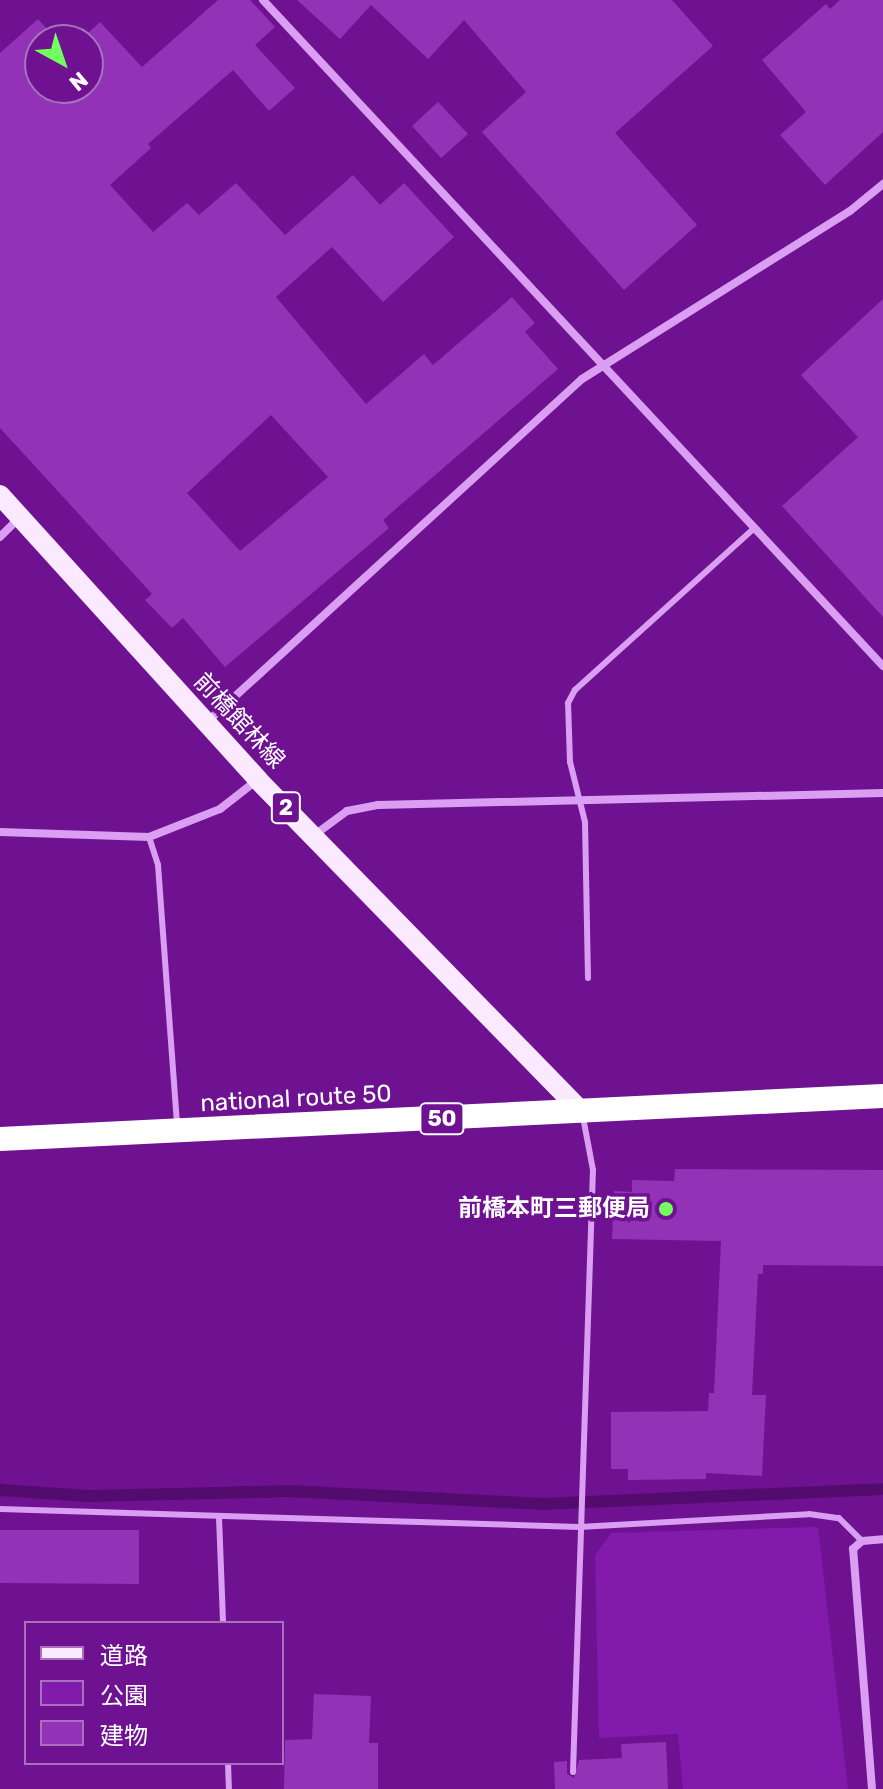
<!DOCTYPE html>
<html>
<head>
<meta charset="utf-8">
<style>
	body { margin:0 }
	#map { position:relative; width:883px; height:1789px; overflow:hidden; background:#6e1291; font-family:Rubik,"Noto Sans JP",sans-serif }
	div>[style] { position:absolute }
	.green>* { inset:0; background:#821aab }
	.stream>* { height:12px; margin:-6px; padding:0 6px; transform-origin:6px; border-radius:6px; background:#530b6d }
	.building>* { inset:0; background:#9232b6 }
	.lane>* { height:6px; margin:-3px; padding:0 3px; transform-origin:3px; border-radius:3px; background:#da9ef2 }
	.street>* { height:8px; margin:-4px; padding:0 4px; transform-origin:4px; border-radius:4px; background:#da9ef2 }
	.primary>* { height:20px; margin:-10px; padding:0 10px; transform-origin:10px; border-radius:10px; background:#fae9ff }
	.highway>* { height:24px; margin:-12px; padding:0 12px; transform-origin:12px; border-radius:12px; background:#fff }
	.dots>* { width:22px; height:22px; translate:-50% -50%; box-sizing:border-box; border:4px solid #6e1291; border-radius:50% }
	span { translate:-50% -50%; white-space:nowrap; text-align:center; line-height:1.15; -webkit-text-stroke:7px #6e1291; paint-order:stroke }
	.shield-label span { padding:2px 6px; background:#6e1291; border:2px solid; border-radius:6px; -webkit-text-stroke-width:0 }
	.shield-label { font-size:22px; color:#fff; font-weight:700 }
	.street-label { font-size:24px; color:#fff }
	.poi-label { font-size:24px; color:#fff; font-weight:700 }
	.right { translate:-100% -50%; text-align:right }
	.legend { position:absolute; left:24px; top:1621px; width:260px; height:144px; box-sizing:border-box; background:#6e1291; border:2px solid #a871bd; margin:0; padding:10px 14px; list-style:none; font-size:24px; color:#fff }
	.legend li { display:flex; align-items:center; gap:16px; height:40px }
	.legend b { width:40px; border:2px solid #a871bd }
	.north { position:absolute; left:24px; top:24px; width:80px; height:80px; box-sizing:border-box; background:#6e1291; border:2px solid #a871bd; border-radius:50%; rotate:140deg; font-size:22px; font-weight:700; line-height:32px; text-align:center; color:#fff }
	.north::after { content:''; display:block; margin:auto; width:28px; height:36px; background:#73ff5f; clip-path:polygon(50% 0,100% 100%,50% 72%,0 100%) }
</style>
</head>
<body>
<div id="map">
	<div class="green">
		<div style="clip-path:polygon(818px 1527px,848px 1789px,683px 1789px,678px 1734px,599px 1738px,595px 1555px,611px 1533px)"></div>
	</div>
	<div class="stream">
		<div style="left:0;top:1490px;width:89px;rotate:3.9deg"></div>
		<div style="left:89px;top:1496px;width:199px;rotate:-1.4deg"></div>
		<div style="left:288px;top:1491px;width:254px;rotate:2.9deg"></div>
		<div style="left:542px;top:1504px;width:341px;rotate:-2.5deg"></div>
	</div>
	<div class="building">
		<div style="clip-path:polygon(evenodd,218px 0,250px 0,275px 27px,255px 45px,295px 88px,269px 111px,233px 70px,148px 144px,151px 148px,110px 185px,153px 232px,187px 203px,199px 215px,236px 183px,285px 235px,353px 175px,380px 205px,404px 183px,454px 237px,383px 302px,332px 247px,276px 297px,366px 404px,424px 354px,433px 365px,512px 297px,535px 323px,525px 332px,558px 369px,383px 520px,389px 528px,225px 667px,183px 618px,172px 628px,145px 600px,152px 594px,0 428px,0 53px,38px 19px,57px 40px,40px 40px,40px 88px,88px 88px,88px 40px,80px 40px,100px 22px,142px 67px,218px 0,271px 415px,328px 477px,240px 551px,187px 493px,271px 415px)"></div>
		<div style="clip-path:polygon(297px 0,672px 0,713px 46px,615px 133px,697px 225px,624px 290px,482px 132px,526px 92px,464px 20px,428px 59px,371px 5px,340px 39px)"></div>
		<div style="clip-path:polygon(840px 0,883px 0,883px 132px,825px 185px,780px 135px,806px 112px,762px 60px,826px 4px,830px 9px)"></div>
		<div style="clip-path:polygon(438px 102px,468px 134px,441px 158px,412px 126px)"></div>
		<div style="clip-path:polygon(883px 299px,883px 617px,782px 506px,858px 437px,801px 375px)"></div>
		<div style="clip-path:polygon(675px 1169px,883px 1170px,883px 1266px,763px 1265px,763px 1274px,758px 1274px,752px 1395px,766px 1395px,762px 1476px,706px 1473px,706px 1479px,628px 1480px,628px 1469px,611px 1469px,611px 1412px,708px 1411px,709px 1393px,714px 1393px,721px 1241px,612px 1239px,614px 1191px,632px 1192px,632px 1180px,674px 1181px)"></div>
		<div style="clip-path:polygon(0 1530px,139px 1530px,139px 1584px,0 1583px)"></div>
		<div style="clip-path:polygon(314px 1694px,371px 1696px,369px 1743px,378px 1743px,378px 1789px,284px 1789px,285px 1740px,312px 1739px)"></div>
		<div style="clip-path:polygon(666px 1742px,668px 1789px,555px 1789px,554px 1762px,567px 1761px,567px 1774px,574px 1778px,579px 1760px,622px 1758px,621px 1744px)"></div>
	</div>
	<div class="lane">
		<div style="left:149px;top:837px;width:29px;rotate:72deg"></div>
		<div style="left:158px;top:865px;width:262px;rotate:85.8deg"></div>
		<div style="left:588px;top:978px;width:156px;rotate:-91.1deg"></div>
		<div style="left:585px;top:822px;width:62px;rotate:-104deg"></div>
		<div style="left:570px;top:762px;width:59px;rotate:-91.9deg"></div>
		<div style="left:568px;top:703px;width:15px;rotate:-62deg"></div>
		<div style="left:575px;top:690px;width:241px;rotate:-42.1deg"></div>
		<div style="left:0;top:1509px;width:579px;rotate:1.78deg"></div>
		<div style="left:579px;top:1527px;width:230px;rotate:-3.2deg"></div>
		<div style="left:809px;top:1514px;width:30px;rotate:8deg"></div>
		<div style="left:839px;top:1518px;width:33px;rotate:45deg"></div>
		<div style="left:219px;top:1517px;width:106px;rotate:87.8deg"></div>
		<div style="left:228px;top:1763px;width:26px;rotate:88deg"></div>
		<div style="left:573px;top:1772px;width:602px;rotate:-88.1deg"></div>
		<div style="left:593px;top:1170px;width:54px;rotate:-100.7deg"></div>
	</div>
	<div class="street">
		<div style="left:263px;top:0;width:910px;rotate:47.05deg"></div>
		<div style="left:0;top:537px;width:27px;rotate:-45deg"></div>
		<div style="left:207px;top:722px;width:508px;rotate:-42.45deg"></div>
		<div style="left:582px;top:379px;width:316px;rotate:-32.1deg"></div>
		<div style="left:850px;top:211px;width:43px;rotate:-39.3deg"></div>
		<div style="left:0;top:832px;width:149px;rotate:1.9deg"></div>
		<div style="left:149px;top:837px;width:76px;rotate:-21.5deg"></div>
		<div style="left:220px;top:809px;width:46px;rotate:-37.9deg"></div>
		<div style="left:313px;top:836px;width:42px;rotate:-36.3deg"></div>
		<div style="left:347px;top:811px;width:32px;rotate:-11deg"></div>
		<div style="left:378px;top:805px;width:505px;rotate:-1.36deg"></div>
		<div style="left:872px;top:1789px;width:241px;rotate:-94.5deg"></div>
		<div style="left:853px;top:1549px;width:12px;rotate:-42deg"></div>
		<div style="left:862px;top:1541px;width:21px;rotate:-5deg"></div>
	</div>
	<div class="primary">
		<div style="left:0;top:495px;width:384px;rotate:47.8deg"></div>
		<div style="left:258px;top:780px;width:464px;rotate:45.7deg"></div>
	</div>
	<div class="highway">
		<div style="left:0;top:1139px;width:884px;rotate:-2.79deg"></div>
	</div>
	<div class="dots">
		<div style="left:666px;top:1209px;background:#73ff5f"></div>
	</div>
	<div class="shield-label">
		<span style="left:286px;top:808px">2</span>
		<span style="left:442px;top:1119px">50</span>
	</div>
	<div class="street-label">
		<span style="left:239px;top:721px;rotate:47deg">前橋館林線</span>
		<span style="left:296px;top:1099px;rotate:-3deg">national route 50</span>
	</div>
	<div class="poi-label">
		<span class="right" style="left:650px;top:1209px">前橋本町三郵便局</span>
	</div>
	<ul class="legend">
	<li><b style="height:10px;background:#fae9ff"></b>道路</li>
	<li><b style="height:22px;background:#821aab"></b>公園</li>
	<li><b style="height:22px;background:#9232b6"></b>建物</li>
	</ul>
	<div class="north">N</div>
</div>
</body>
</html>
